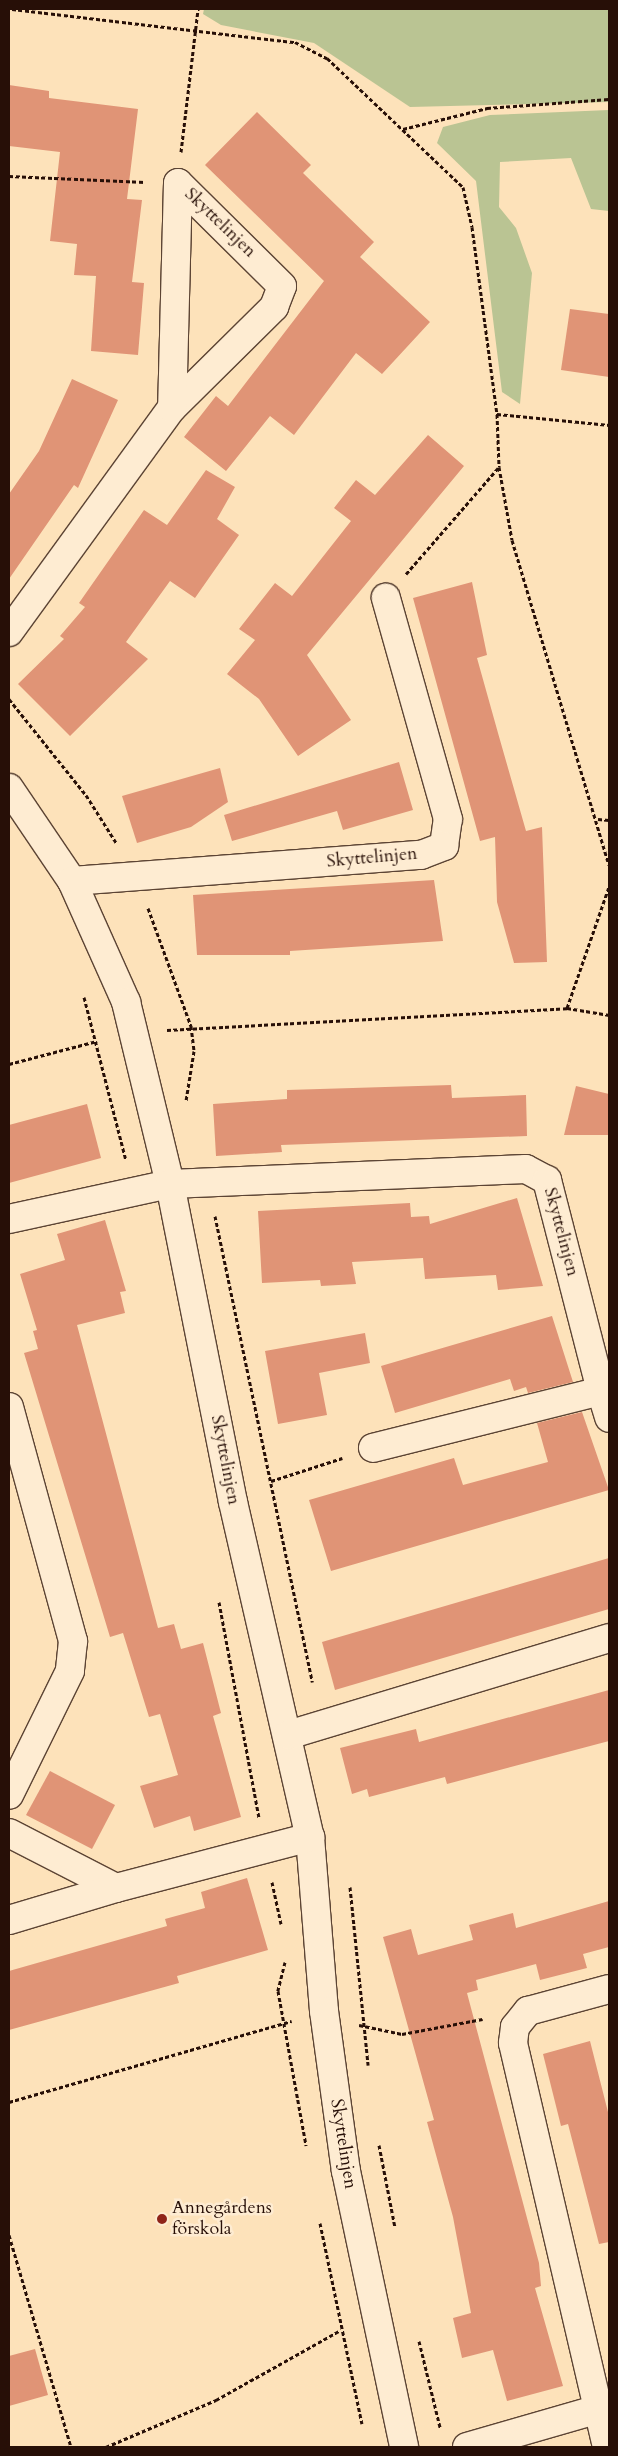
<!DOCTYPE html>
<html>
<head>
<meta charset="utf-8">
<style>
	body { margin:0 }
	#map { position:relative; width:618px; height:2456px; overflow:hidden; background:#fde2ba; font-family:Cardo,serif }
	div>[style] { position:absolute }
	.green>* { inset:0; background:#bac493 }
	.building>* { inset:0; background:#e09476 }
	.path>* { height:3px; margin-top:-1.5px; transform-origin:0; background:repeating-linear-gradient(90deg,#270f07 0 4px,transparent 0 6.5px) }
	.roads { filter:drop-shadow(1px 0 #5c4434) drop-shadow(-1px 0 #5c4434) drop-shadow(0 1px #5c4434) drop-shadow(0 -1px #5c4434) }
	.street>* { height:28px; margin:-14px; padding:0 14px; transform-origin:14px; border-radius:14px; background:#feecd2 }
	.dots>* { width:14px; height:14px; translate:-50% -50%; box-sizing:border-box; border:2px solid #feecd2; border-radius:50% }
	span { translate:-50% -50%; white-space:nowrap; text-align:center; line-height:1.15; -webkit-text-stroke:5px #feecd2; paint-order:stroke }
	.street-label { font-size:18px; color:#270f07 }
	.poi-label { font-size:18px; color:#270f07 }
	.left { translate:0 -50%; text-align:left }
	.frame { position:absolute; inset:0; border:10px solid #270f07; pointer-events:none }
</style>
</head>
<body>
<div id="map">
	<div class="green">
		<div style="clip-path:polygon(204px 9px,609px 9px,609px 102px,410px 107px,314px 43px,221px 25px,203px 14px)"></div>
		<div style="clip-path:polygon(609px 110px,609px 211px,591px 209px,571px 158px,500px 162px,499px 207px,516px 228px,532px 273px,520px 404px,502px 392px,476px 181px,437px 143px,443px 127px,490px 115px)"></div>
	</div>
	<div class="building">
		<div style="clip-path:polygon(9px 85px,49px 91px,49px 98px,138px 109px,127px 199px,142px 200px,132px 282px,144px 283px,138px 355px,91px 351px,96px 276px,74px 275px,77px 244px,50px 241px,60px 152px,9px 146px)"></div>
		<div style="clip-path:polygon(257px 112px,311px 165px,303px 173px,374px 242px,360px 257px,430px 322px,382px 374px,356px 353px,294px 435px,270px 416px,226px 471px,184px 437px,216px 396px,228px 406px,324px 281px,205px 165px)"></div>
		<div style="clip-path:polygon(570px 309px,609px 314px,609px 377px,561px 370px)"></div>
		<div style="clip-path:polygon(72px 379px,118px 400px,78px 488px,74px 485px,9px 579px,9px 494px,39px 451px)"></div>
		<div style="clip-path:polygon(428px 435px,464px 466px,307px 655px,351px 720px,298px 756px,259px 699px,227px 674px,255px 640px,239px 629px,275px 583px,292px 596px,351px 521px,334px 508px,356px 480px,375px 495px)"></div>
		<div style="clip-path:polygon(206px 470px,235px 487px,217px 519px,239px 535px,195px 598px,170px 581px,126px 642px,148px 659px,70px 736px,18px 684px,64px 639px,60px 636px,85px 607px,79px 603px,144px 510px,167px 525px)"></div>
		<div style="clip-path:polygon(472px 582px,487px 655px,477px 658px,498px 733px,526px 831px,542px 827px,547px 962px,514px 963px,497px 902px,495px 837px,480px 841px,413px 598px)"></div>
		<div style="clip-path:polygon(399px 762px,413px 810px,343px 830px,337px 811px,232px 841px,224px 815px)"></div>
		<div style="clip-path:polygon(220px 768px,228px 802px,191px 827px,137px 843px,122px 796px)"></div>
		<div style="clip-path:polygon(434px 880px,443px 941px,290px 951px,290px 955px,197px 955px,193px 895px)"></div>
		<div style="clip-path:polygon(451px 1085px,452px 1098px,526px 1095px,527px 1136px,281px 1145px,282px 1152px,216px 1156px,213px 1104px,287px 1099px,287px 1090px)"></div>
		<div style="clip-path:polygon(576px 1086px,609px 1094px,609px 1135px,564px 1135px)"></div>
		<div style="clip-path:polygon(87px 1104px,101px 1158px,9px 1183px,9px 1125px)"></div>
		<div style="clip-path:polygon(517px 1198px,543px 1286px,498px 1290px,496px 1275px,425px 1279px,423px 1258px,352px 1262px,356px 1284px,321px 1286px,320px 1280px,262px 1283px,258px 1211px,410px 1203px,411px 1217px,429px 1216px,430px 1224px)"></div>
		<div style="clip-path:polygon(105px 1220px,126px 1291px,120px 1292px,125px 1313px,77px 1325px,158px 1628px,174px 1624px,181px 1649px,203px 1643px,221px 1713px,213px 1716px,241px 1817px,194px 1831px,190px 1816px,154px 1828px,140px 1786px,178px 1775px,160px 1714px,149px 1717px,123px 1633px,110px 1637px,24px 1353px,38px 1349px,33px 1331px,37px 1330px,20px 1274px,65px 1260px,57px 1234px)"></div>
		<div style="clip-path:polygon(552px 1316px,573px 1382px,528px 1393px,526px 1387px,514px 1391px,510px 1379px,395px 1413px,381px 1366px)"></div>
		<div style="clip-path:polygon(365px 1333px,370px 1363px,319px 1373px,327px 1415px,278px 1424px,265px 1351px)"></div>
		<div style="clip-path:polygon(582px 1412px,609px 1490px,331px 1571px,309px 1500px,454px 1458px,463px 1485px,548px 1462px,537px 1423px)"></div>
		<div style="clip-path:polygon(609px 1558px,609px 1609px,335px 1690px,322px 1642px)"></div>
		<div style="clip-path:polygon(609px 1690px,609px 1741px,447px 1784px,445px 1777px,369px 1797px,367px 1789px,352px 1794px,340px 1748px,416px 1729px,419px 1742px)"></div>
		<div style="clip-path:polygon(50px 1771px,115px 1805px,92px 1849px,26px 1815px)"></div>
		<div style="clip-path:polygon(247px 1878px,268px 1950px,177px 1976px,179px 1983px,9px 2030px,9px 1971px,167px 1926px,165px 1919px,205px 1908px,201px 1892px)"></div>
		<div style="clip-path:polygon(609px 1901px,609px 1947px,583px 1954px,587px 1968px,540px 1980px,536px 1964px,476px 1980px,478px 1990px,467px 1993px,539px 2263px,541px 2286px,535px 2288px,563px 2386px,507px 2401px,493px 2350px,462px 2358px,453px 2318px,471px 2313px,453px 2217px,427px 2122px,434px 2120px,383px 1937px,411px 1929px,418px 1955px,473px 1940px,469px 1925px,513px 1913px,516px 1928px)"></div>
		<div style="clip-path:polygon(590px 2041px,609px 2116px,609px 2242px,599px 2244px,568px 2124px,561px 2126px,543px 2054px)"></div>
		<div style="clip-path:polygon(35px 2349px,48px 2395px,9px 2406px,9px 2356px)"></div>
	</div>
	<div class="path">
		<div style="left:12px;top:9px;width:285px;rotate:6.7deg"></div>
		<div style="left:295px;top:42px;width:36px;rotate:27deg"></div>
		<div style="left:327px;top:58px;width:187px;rotate:43.5deg"></div>
		<div style="left:463px;top:187px;width:41px;rotate:77.3deg"></div>
		<div style="left:472px;top:227px;width:189px;rotate:82.4deg"></div>
		<div style="left:497px;top:414px;width:53px;rotate:87.8deg"></div>
		<div style="left:499px;top:467px;width:74px;rotate:79.9deg"></div>
		<div style="left:512px;top:540px;width:339px;rotate:73.4deg"></div>
		<div style="left:403px;top:129px;width:87px;rotate:-14deg"></div>
		<div style="left:487px;top:108px;width:122px;rotate:-4.2deg"></div>
		<div style="left:181px;top:152px;width:144px;rotate:-83.2deg"></div>
		<div style="left:9px;top:176px;width:136px;rotate:2.5deg"></div>
		<div style="left:497px;top:414px;width:113px;rotate:5.6deg"></div>
		<div style="left:406px;top:574px;width:142px;rotate:-49deg"></div>
		<div style="left:9px;top:699px;width:123px;rotate:51.3deg"></div>
		<div style="left:86px;top:795px;width:58px;rotate:57.7deg"></div>
		<div style="left:598px;top:819px;width:11px;rotate:5deg"></div>
		<div style="left:148px;top:908px;width:126px;rotate:70deg"></div>
		<div style="left:191px;top:1026px;width:25px;rotate:83deg"></div>
		<div style="left:194px;top:1051px;width:51px;rotate:99.1deg"></div>
		<div style="left:84px;top:997px;width:168px;rotate:75.6deg"></div>
		<div style="left:567px;top:1008px;width:43px;rotate:9.5deg"></div>
		<div style="left:167px;top:1030px;width:401px;rotate:-3.1deg"></div>
		<div style="left:567px;top:1008px;width:128px;rotate:-70.9deg"></div>
		<div style="left:9px;top:1064px;width:91px;rotate:-14.6deg"></div>
		<div style="left:215px;top:1216px;width:476px;rotate:78.2deg"></div>
		<div style="left:271px;top:1481px;width:75px;rotate:-17.9deg"></div>
		<div style="left:219px;top:1602px;width:219px;rotate:79.5deg"></div>
		<div style="left:272px;top:1882px;width:43px;rotate:77.9deg"></div>
		<div style="left:350px;top:1887px;width:179px;rotate:84.2deg"></div>
		<div style="left:285px;top:1962px;width:30px;rotate:104deg"></div>
		<div style="left:278px;top:1991px;width:157px;rotate:79.7deg"></div>
		<div style="left:359px;top:2025px;width:44px;rotate:11.8deg"></div>
		<div style="left:402px;top:2034px;width:82px;rotate:-10.5deg"></div>
		<div style="left:9px;top:2102px;width:294px;rotate:-16deg"></div>
		<div style="left:379px;top:2145px;width:84px;rotate:79deg"></div>
		<div style="left:320px;top:2223px;width:205px;rotate:78.2deg"></div>
		<div style="left:9px;top:2235px;width:221px;rotate:73.7deg"></div>
		<div style="left:419px;top:2341px;width:89px;rotate:76.3deg"></div>
		<div style="left:106px;top:2447px;width:120px;rotate:-23.1deg"></div>
		<div style="left:216px;top:2400px;width:141px;rotate:-29.3deg"></div>
	</div>
	<div class="roads">
		<div class="street">
			<div style="left:9px;top:632px;width:277px;rotate:-54deg"></div>
			<div style="left:172px;top:408px;width:144px;rotate:-44.7deg"></div>
			<div style="left:274px;top:307px;width:22px;rotate:-69deg"></div>
			<div style="left:282px;top:286px;width:146px;rotate:-135.3deg"></div>
			<div style="left:178px;top:183px;width:225px;rotate:91.5deg"></div>
			<div style="left:9px;top:788px;width:112px;rotate:55.9deg"></div>
			<div style="left:72px;top:881px;width:133px;rotate:65.9deg"></div>
			<div style="left:126px;top:1002px;width:187px;rotate:76.4deg"></div>
			<div style="left:170px;top:1184px;width:324px;rotate:78.8deg"></div>
			<div style="left:233px;top:1502px;width:344px;rotate:77.1deg"></div>
			<div style="left:310px;top:1837px;width:175px;rotate:85.4deg"></div>
			<div style="left:324px;top:2011px;width:162px;rotate:82.2deg"></div>
			<div style="left:346px;top:2171px;width:282px;rotate:78.1deg"></div>
			<div style="left:72px;top:881px;width:350px;rotate:-4.3deg"></div>
			<div style="left:421px;top:855px;width:25px;rotate:-21deg"></div>
			<div style="left:444px;top:846px;width:27px;rotate:-82deg"></div>
			<div style="left:448px;top:819px;width:230px;rotate:-105.7deg"></div>
			<div style="left:9px;top:1219px;width:165px;rotate:-12.3deg"></div>
			<div style="left:170px;top:1184px;width:356px;rotate:-2.4deg"></div>
			<div style="left:526px;top:1169px;width:24px;rotate:28deg"></div>
			<div style="left:547px;top:1180px;width:218px;rotate:75.6deg"></div>
			<div style="left:601px;top:1391px;width:235px;rotate:166deg"></div>
			<div style="left:601px;top:1391px;width:28px;rotate:73deg"></div>
			<div style="left:9px;top:1407px;width:243px;rotate:74.7deg"></div>
			<div style="left:73px;top:1641px;width:30px;rotate:96deg"></div>
			<div style="left:70px;top:1671px;width:138px;rotate:116.2deg"></div>
			<div style="left:288px;top:1735px;width:335px;rotate:-16.8deg"></div>
			<div style="left:9px;top:1833px;width:120px;rotate:27.2deg"></div>
			<div style="left:116px;top:1888px;width:201px;rotate:-14.7deg"></div>
			<div style="left:9px;top:1920px;width:112px;rotate:-16.7deg"></div>
			<div style="left:467px;top:2447px;width:148px;rotate:-16.1deg"></div>
			<div style="left:607px;top:2447px;width:415px;rotate:-103.1deg"></div>
			<div style="left:513px;top:2043px;width:16px;rotate:-83deg"></div>
			<div style="left:515px;top:2027px;width:21px;rotate:-51deg"></div>
			<div style="left:528px;top:2011px;width:84px;rotate:-15.2deg"></div>
		</div>
	</div>
	<div class="dots">
		<div style="left:162px;top:2219px;background:#8f2418"></div>
	</div>
	<div class="street-label">
		<span style="left:220px;top:223px;rotate:44deg">Skyttelinjen</span>
		<span style="left:372px;top:858px;rotate:-5deg">Skyttelinjen</span>
		<span style="left:561px;top:1232px;rotate:75deg">Skyttelinjen</span>
		<span style="left:225px;top:1460px;rotate:79deg">Skyttelinjen</span>
		<span style="left:343px;top:2144px;rotate:81deg">Skyttelinjen</span>
	</div>
	<div class="poi-label">
		<span class="left" style="left:172px;top:2219px">Annegårdens<br>förskola</span>
	</div>
	<div class="frame"></div>
</div>
</body>
</html>
